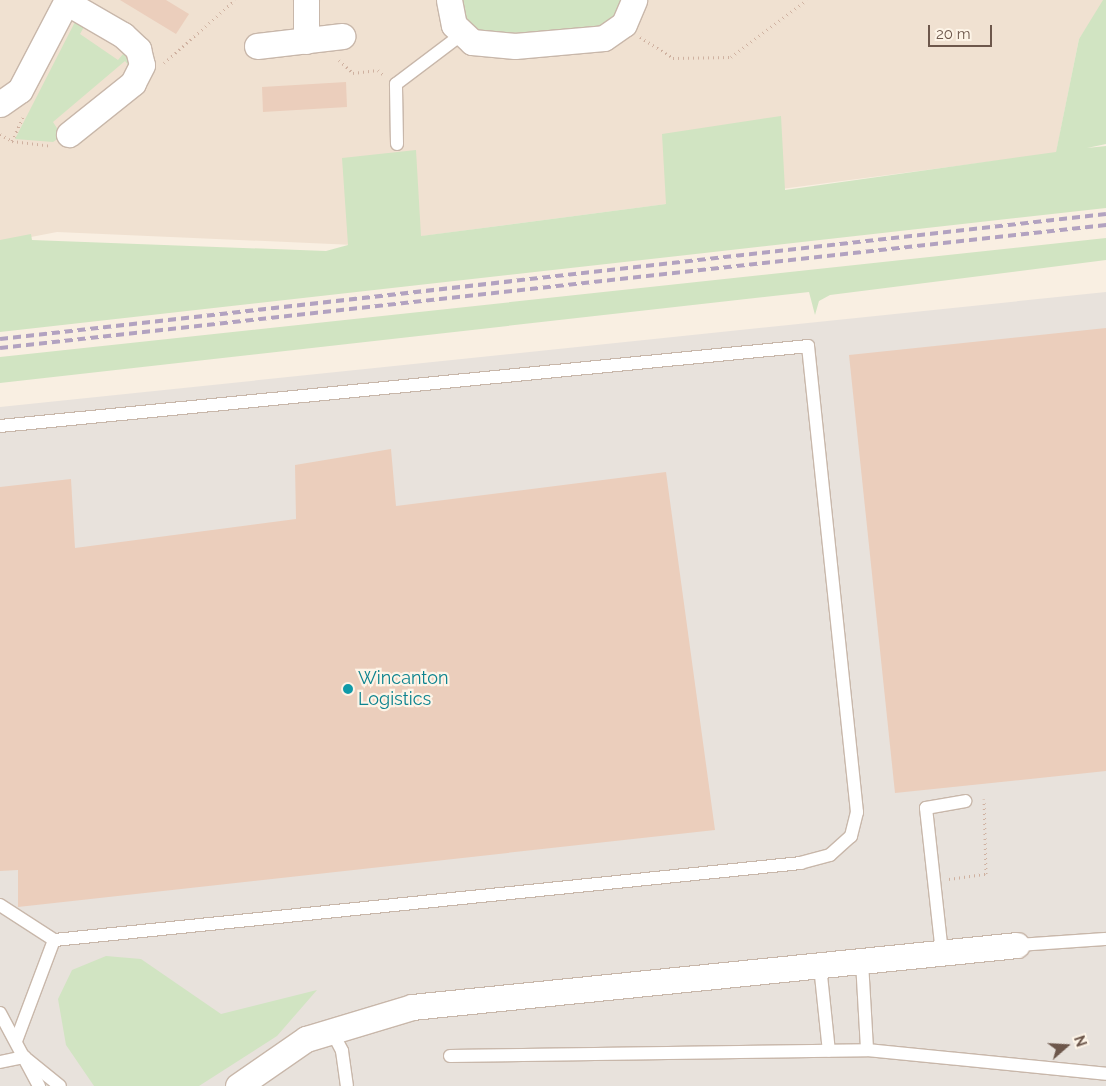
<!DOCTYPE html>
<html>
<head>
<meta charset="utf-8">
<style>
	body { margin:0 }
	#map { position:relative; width:1106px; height:1086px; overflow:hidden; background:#f9efe2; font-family:Raleway,sans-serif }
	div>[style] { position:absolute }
	.residential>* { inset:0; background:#f0e1d1 }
	.industrial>* { inset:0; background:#e8e2dc }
	.green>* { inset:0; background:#d1e4c2 }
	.building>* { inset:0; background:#ebcebc }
	.path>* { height:3px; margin-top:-1.5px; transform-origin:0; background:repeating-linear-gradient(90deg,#cfb1a0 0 1px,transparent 0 5px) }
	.roads { filter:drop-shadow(1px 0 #c8b7aa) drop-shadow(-1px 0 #c8b7aa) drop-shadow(0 1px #c8b7aa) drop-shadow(0 -1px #c8b7aa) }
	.lane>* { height:12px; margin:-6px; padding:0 6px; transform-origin:6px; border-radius:6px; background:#fff }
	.street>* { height:25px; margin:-12.5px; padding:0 12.5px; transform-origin:12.5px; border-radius:12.5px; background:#fff }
	.rail>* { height:4px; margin-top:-2px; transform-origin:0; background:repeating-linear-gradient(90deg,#b2a2c0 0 8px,transparent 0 13px) }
	.dots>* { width:14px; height:14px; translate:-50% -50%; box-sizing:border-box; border:2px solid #fdf4e7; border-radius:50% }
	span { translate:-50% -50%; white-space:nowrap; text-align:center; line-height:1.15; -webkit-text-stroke:4.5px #fdf4e7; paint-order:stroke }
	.culture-label { font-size:18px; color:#0d838f }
	.left { translate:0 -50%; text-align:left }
	.north { position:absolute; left:1041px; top:1021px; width:50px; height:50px; -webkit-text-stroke:4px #fdf4e7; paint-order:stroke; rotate:71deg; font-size:14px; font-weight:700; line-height:20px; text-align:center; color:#6d574b }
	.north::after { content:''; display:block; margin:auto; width:18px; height:22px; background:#6d574b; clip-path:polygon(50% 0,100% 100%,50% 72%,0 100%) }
	.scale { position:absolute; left:928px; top:25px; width:64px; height:22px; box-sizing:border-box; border:2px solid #6d574b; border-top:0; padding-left:6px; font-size:15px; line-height:18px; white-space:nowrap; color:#6d574b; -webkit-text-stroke:4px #fdf4e7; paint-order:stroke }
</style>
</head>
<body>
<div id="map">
	<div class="residential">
		<div style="clip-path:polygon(0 0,1103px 0,1103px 3px,1079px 39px,1056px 153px,354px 245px,57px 232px,0 243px)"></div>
	</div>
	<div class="industrial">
		<div style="clip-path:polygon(1106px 292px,1106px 1086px,0 1086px,0 407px)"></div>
	</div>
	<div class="green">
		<div style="clip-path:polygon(462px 0,622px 0,618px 15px,599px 27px,483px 35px,468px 25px)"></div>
		<div style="clip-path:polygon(1103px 0,1106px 0,1106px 144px,1087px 148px,1106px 146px,1106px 208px,0 332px,0 240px,31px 234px,32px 240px,326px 251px,348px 245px,342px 158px,416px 150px,421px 236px,666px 204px,662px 134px,781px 116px,785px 190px,1056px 152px,1079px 39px)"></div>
		<div style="clip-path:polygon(77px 18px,88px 20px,80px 34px,118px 60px,128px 48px,136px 74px,125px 61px,53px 122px,62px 136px,53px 142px,15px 139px)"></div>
		<div style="clip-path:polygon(1106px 238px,1106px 260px,830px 295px,819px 301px,815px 315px,809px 292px,0 383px,0 357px)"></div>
		<div style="clip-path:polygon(106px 956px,141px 959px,221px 1014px,317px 990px,277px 1036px,199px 1086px,94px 1086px,66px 1045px,58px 999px,72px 970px)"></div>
	</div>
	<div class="building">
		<div style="clip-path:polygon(120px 0,166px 0,189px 14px,176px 34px)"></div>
		<div style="clip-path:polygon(346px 82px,347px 107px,263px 112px,262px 87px)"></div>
		<div style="clip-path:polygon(1106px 328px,1106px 771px,895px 793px,849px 355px)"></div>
		<div style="clip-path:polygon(391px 449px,396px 506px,666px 472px,715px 830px,18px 907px,18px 870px,0 871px,0 487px,71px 479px,75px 548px,296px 519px,295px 465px)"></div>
	</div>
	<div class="path">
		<div style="left:640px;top:37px;width:39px;rotate:32deg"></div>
		<div style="left:673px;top:58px;width:58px;rotate:-1deg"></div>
		<div style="left:731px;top:57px;width:95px;rotate:-36.9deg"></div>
		<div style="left:339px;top:60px;width:19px;rotate:43deg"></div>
		<div style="left:353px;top:73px;width:25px;rotate:-7deg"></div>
		<div style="left:378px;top:70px;width:8px;rotate:40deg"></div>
		<div style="left:164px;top:63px;width:95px;rotate:-41.6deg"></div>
		<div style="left:0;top:134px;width:14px;rotate:30deg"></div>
		<div style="left:12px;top:141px;width:38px;rotate:7deg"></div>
		<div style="left:12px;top:141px;width:26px;rotate:-65deg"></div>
		<div style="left:949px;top:879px;width:37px;rotate:-8deg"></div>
		<div style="left:986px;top:874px;width:75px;rotate:-91.5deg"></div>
	</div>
	<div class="roads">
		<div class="lane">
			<div style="left:397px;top:144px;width:60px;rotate:-91deg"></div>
			<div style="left:396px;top:84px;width:83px;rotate:-37.1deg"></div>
			<div style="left:0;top:426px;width:812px;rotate:-5.65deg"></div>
			<div style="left:808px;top:346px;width:469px;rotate:84deg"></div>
			<div style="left:857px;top:812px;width:25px;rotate:104deg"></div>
			<div style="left:851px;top:836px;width:28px;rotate:138deg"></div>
			<div style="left:830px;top:855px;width:30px;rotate:165deg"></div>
			<div style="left:801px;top:863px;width:751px;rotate:174.11deg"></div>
			<div style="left:54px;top:940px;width:108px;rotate:110.6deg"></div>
			<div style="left:0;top:905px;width:64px;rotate:32.9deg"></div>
			<div style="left:1017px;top:945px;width:89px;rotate:-3.9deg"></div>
			<div style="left:942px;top:953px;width:146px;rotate:-96.3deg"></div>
			<div style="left:926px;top:808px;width:40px;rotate:-10deg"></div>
			<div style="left:862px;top:962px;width:88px;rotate:86.7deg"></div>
			<div style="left:820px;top:966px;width:85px;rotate:84deg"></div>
			<div style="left:0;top:1013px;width:83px;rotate:61.9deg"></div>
			<div style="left:331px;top:1030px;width:24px;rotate:62deg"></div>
			<div style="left:342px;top:1051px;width:35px;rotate:82deg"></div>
			<div style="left:450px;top:1056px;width:417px;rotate:-0.8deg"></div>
			<div style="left:867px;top:1050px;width:240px;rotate:5.7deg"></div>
			<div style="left:0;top:1062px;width:25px;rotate:-12deg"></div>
			<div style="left:24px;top:1057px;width:46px;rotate:38.9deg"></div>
		</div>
		<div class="street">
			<div style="left:306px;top:0;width:41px;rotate:90deg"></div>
			<div style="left:449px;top:0;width:25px;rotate:79deg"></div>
			<div style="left:454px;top:25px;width:25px;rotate:43deg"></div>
			<div style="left:472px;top:42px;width:43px;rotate:5.3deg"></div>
			<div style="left:515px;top:46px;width:89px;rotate:-5.1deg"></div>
			<div style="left:604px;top:38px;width:24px;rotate:-35deg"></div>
			<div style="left:624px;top:24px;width:26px;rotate:-67deg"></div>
			<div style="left:66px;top:2px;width:66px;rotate:30.1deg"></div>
			<div style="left:123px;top:35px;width:21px;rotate:43deg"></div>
			<div style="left:138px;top:49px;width:16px;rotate:76deg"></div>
			<div style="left:142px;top:65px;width:20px;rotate:117deg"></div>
			<div style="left:133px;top:83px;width:82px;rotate:141.4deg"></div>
			<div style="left:257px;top:46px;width:86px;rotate:-6.7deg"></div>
			<div style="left:0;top:104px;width:24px;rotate:-35deg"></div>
			<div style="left:20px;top:90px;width:102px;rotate:-62.4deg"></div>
			<div style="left:238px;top:1086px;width:83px;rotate:-34.7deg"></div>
			<div style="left:306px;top:1039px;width:111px;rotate:-16.8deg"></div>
			<div style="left:412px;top:1007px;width:608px;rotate:-5.85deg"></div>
		</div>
	</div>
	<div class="rail">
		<div style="left:0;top:339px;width:1113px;rotate:-6.45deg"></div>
		<div style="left:0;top:348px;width:1113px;rotate:-6.35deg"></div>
	</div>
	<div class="dots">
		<div style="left:348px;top:689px;background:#0f9aa8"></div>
	</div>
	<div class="culture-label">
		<span class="left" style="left:358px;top:689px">Wincanton<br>Logistics</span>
	</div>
	<div class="north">N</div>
	<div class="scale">20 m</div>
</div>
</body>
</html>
